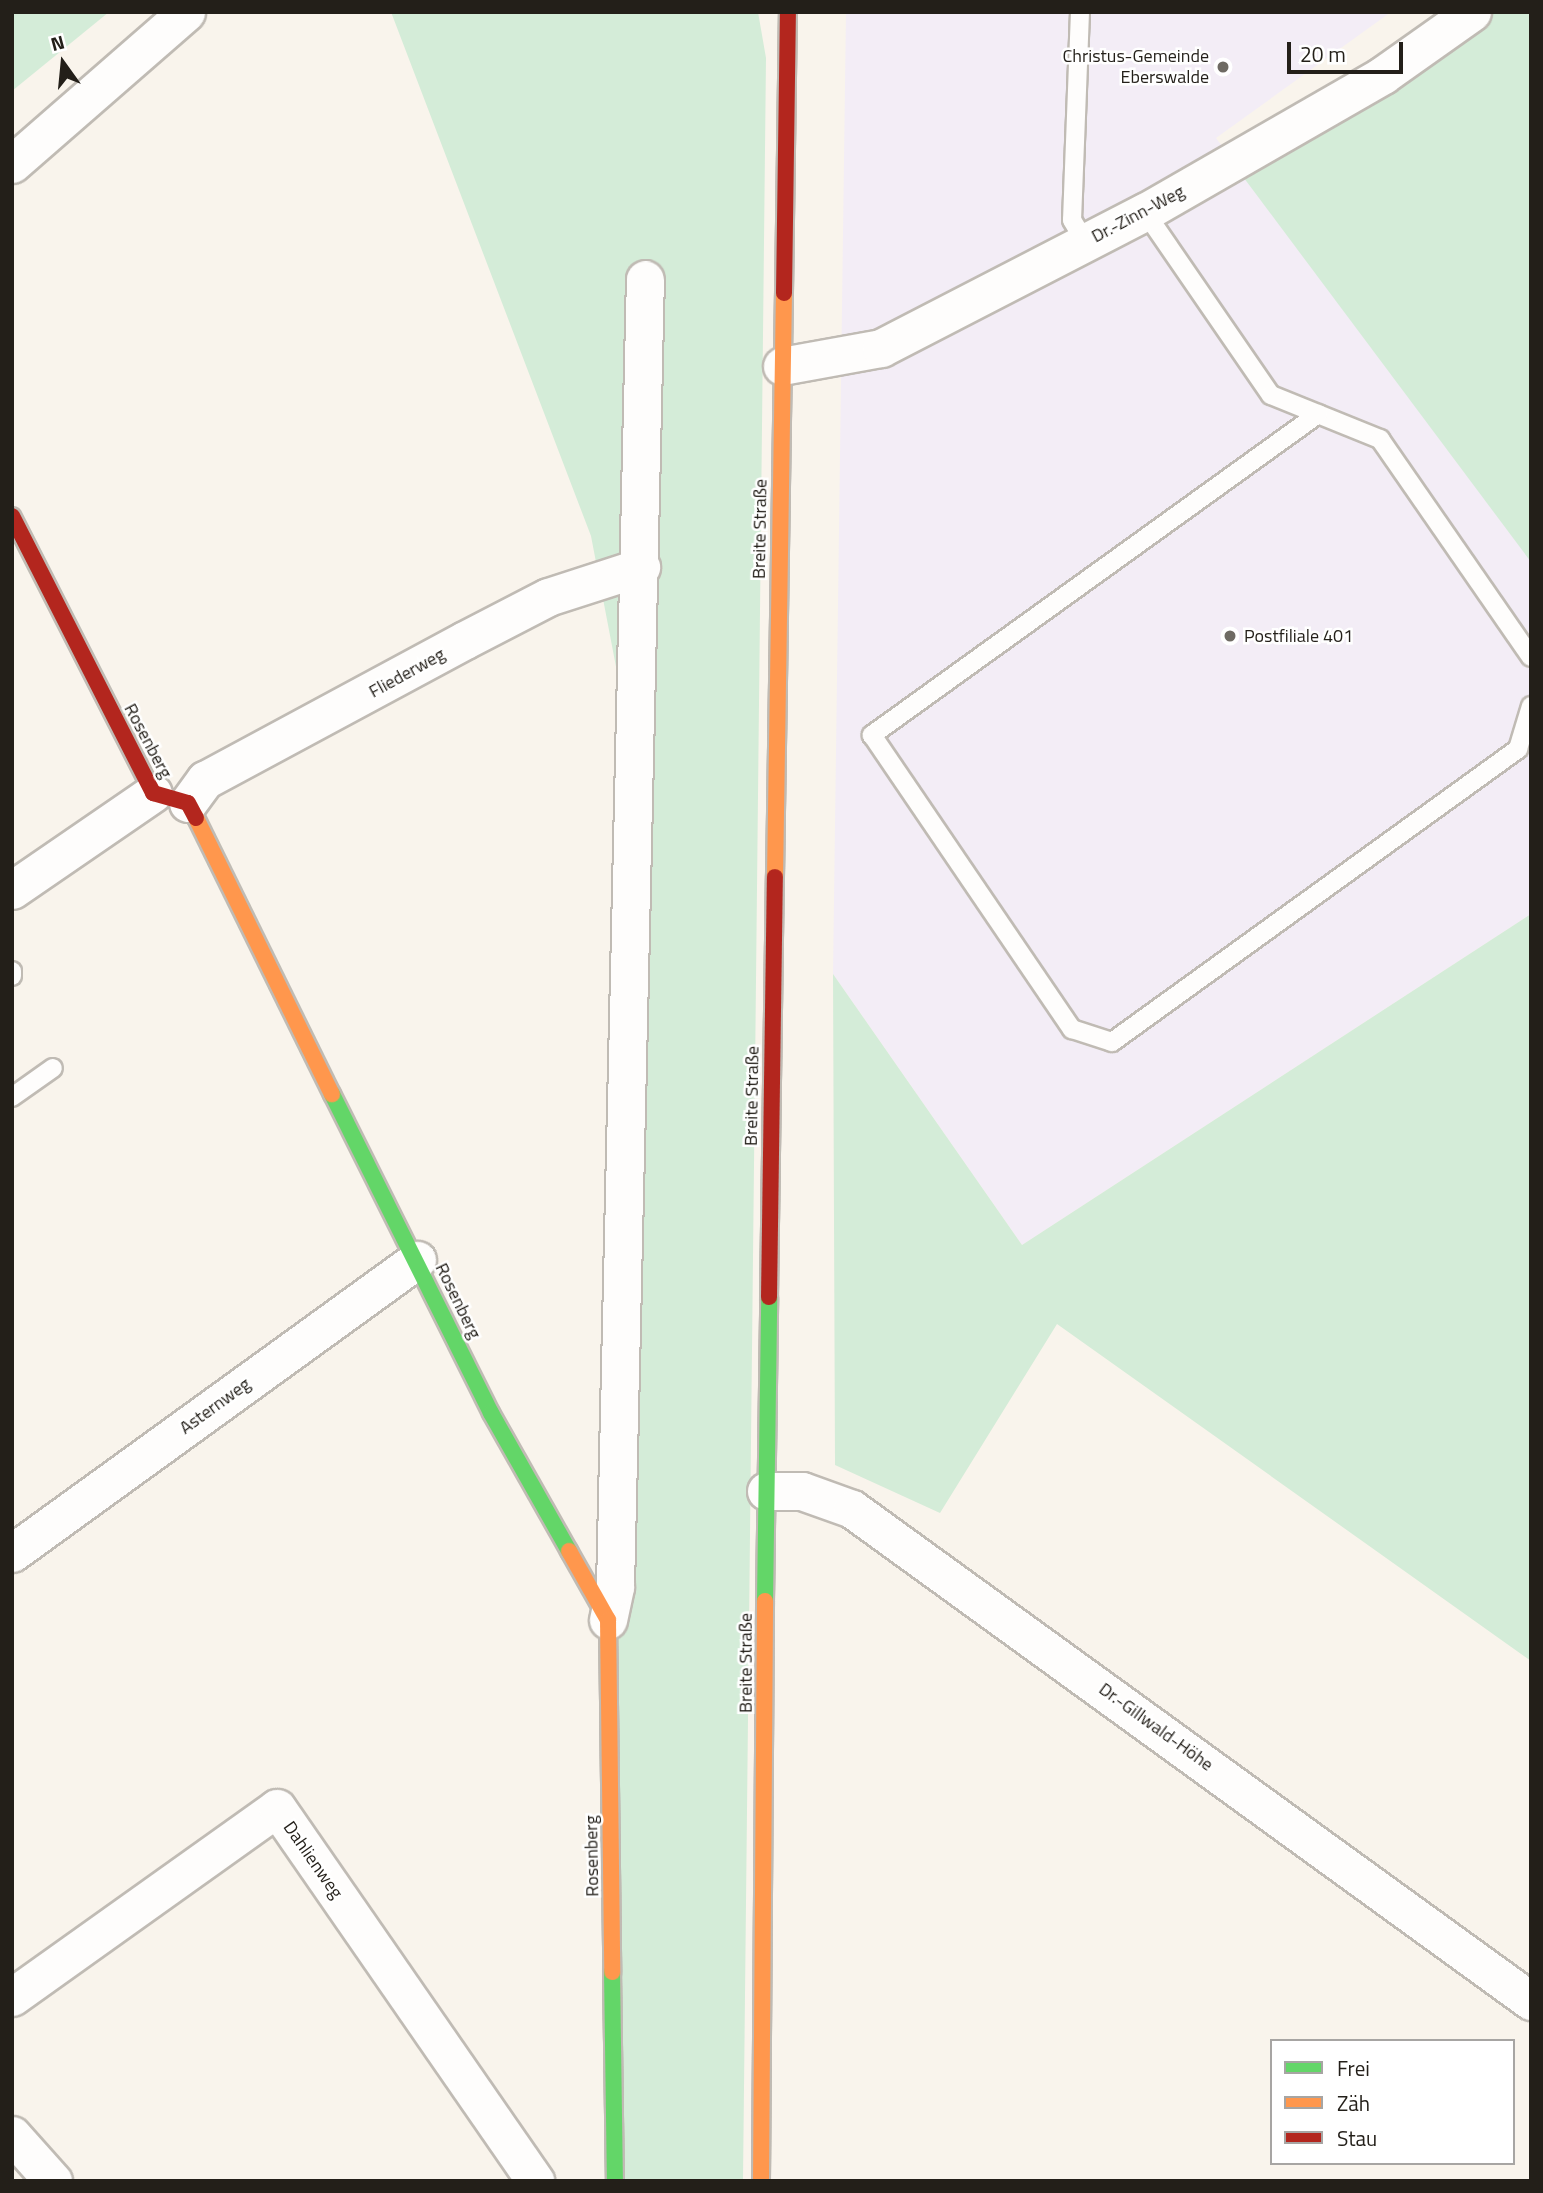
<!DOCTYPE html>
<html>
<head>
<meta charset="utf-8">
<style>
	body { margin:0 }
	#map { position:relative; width:1543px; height:2193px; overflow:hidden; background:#f9f4ec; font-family:"Titillium Web",sans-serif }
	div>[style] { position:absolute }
	.commercial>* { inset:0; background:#f3edf6 }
	.green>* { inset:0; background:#d4ecd8 }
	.roads { filter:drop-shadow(2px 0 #c0bbb4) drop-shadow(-2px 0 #c0bbb4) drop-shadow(0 2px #c0bbb4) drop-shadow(0 -2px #c0bbb4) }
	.lane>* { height:18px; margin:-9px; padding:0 9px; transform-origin:9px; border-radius:9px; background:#fefdfc }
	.street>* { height:37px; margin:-18.5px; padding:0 18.5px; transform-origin:18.5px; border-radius:18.5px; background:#fefdfc }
	.fast>* { height:16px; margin:-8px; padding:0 8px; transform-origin:8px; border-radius:8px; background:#63d668 }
	.slow>* { height:16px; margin:-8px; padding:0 8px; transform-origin:8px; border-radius:8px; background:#ff974d }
	.jam>* { height:16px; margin:-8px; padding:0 8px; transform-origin:8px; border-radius:8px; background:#b3261e }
	.dots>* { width:19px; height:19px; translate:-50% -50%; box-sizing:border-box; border:4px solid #fff; border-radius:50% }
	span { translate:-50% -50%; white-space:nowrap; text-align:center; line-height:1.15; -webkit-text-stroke:5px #fff; paint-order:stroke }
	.poi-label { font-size:18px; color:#231f19 }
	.right { translate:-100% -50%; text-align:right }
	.left { translate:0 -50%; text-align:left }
	.street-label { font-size:18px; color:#231f19 }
	.frame { position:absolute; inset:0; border:14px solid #231f19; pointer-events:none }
	.legend { position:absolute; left:1270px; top:2039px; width:245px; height:126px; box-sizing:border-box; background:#fff; border:2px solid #a7a5a3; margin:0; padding:9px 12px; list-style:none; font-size:21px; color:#231f19 }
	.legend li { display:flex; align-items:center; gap:14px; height:35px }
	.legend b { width:35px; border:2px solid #a7a5a3 }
	.north { position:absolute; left:28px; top:28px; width:70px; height:70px; -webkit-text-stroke:5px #fff; paint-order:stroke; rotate:345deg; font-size:19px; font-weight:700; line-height:28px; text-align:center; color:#231f19 }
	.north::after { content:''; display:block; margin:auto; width:24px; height:32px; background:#231f19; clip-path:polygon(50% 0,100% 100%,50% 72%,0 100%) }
	.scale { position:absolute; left:1287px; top:42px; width:116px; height:32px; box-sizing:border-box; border:4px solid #231f19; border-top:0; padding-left:9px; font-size:21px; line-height:24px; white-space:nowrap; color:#231f19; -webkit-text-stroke:5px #fff; paint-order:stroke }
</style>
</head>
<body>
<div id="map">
	<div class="commercial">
		<div style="clip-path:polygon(846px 12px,1391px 12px,1216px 138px,1531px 561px,1531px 914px,1022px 1245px,833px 974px)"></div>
	</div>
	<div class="green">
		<div style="clip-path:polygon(12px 12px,109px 12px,12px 91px)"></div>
		<div style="clip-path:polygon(391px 12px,758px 12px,766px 58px,743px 2181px,605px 2181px,602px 1568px,617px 672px,591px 536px)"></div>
		<div style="clip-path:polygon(1472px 12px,1531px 12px,1531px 562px,1232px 162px)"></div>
		<div style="clip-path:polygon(1531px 914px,1531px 1661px,1057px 1324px,940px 1513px,835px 1465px,833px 974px,1022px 1245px)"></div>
	</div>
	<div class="roads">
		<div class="lane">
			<div style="left:1080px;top:12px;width:208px;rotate:92.2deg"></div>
			<div style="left:1072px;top:220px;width:27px;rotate:59deg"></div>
			<div style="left:1145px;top:212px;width:222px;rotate:55.5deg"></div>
			<div style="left:1271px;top:395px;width:118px;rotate:22deg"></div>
			<div style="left:1380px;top:439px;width:265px;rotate:55.3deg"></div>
			<div style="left:1318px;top:414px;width:550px;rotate:144.26deg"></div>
			<div style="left:872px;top:735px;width:356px;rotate:55.8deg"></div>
			<div style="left:1072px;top:1029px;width:42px;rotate:18deg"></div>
			<div style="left:1112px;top:1042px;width:501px;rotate:-35.82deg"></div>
			<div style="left:1518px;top:749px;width:45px;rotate:-73.2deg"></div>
			<div style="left:12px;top:971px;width:5px;rotate:90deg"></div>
			<div style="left:12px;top:1097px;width:50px;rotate:-35.3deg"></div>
		</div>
		<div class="street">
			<div style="left:12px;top:164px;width:231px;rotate:-41.1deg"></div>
			<div style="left:782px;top:366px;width:101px;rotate:-10.3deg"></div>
			<div style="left:881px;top:348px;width:297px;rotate:-27.3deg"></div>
			<div style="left:1145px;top:212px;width:275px;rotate:-29.9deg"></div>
			<div style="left:1383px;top:75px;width:109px;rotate:-35.3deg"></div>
			<div style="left:188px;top:803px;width:29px;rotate:-54deg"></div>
			<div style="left:205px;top:780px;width:295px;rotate:-28.3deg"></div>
			<div style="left:465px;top:640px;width:93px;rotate:-27.4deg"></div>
			<div style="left:548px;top:597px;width:98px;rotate:-17.9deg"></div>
			<div style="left:12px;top:890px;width:171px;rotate:-34.5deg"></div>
			<div style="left:766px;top:1491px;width:36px"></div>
			<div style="left:802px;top:1491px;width:53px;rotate:19.8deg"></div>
			<div style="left:852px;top:1509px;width:839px;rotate:35.93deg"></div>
			<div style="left:12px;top:1553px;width:500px;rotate:-35.9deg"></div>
			<div style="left:608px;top:1620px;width:34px;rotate:-78deg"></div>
			<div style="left:615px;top:1587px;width:1308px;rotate:-88.69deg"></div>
			<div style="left:12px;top:1997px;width:325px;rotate:-35.5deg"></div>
			<div style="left:277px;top:1808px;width:454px;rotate:55.3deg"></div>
			<div style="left:12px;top:2135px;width:62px;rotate:48.3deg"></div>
		</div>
		<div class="fast">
			<div style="left:332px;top:1094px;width:356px;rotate:63.5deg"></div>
			<div style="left:491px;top:1413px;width:159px;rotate:60.5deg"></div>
			<div style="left:765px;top:1601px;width:304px;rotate:-89.2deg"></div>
			<div style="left:612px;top:1972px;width:209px;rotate:89.2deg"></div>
		</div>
		<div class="slow">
			<div style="left:196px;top:818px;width:308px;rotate:63.8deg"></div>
			<div style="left:775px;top:877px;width:584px;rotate:-89.12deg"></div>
			<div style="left:569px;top:1551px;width:79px;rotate:60.5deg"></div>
			<div style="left:608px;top:1620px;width:352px;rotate:89.3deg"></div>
			<div style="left:761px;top:2181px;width:580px;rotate:-89.6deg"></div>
		</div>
		<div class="jam">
			<div style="left:784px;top:293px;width:281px;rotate:-89.2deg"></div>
			<div style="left:12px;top:516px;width:311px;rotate:63deg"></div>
			<div style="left:153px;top:793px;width:36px;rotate:16deg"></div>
			<div style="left:188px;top:803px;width:17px;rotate:62deg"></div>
			<div style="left:769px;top:1297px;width:420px;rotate:-89.2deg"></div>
		</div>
	</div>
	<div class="dots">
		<div style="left:1223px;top:67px;background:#6e6a63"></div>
		<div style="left:1230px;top:636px;background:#6e6a63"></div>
	</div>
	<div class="poi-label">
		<span class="right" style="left:1209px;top:67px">Christus-Gemeinde<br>Eberswalde</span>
		<span class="left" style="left:1244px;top:636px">Postfiliale 401</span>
	</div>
	<div class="street-label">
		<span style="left:1138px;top:214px;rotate:-28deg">Dr.-Zinn-Weg</span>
		<span style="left:760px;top:529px;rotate:-89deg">Breite Straße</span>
		<span style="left:407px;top:673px;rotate:-29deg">Fliederweg</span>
		<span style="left:148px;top:741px;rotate:62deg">Rosenberg</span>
		<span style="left:752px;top:1096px;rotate:-89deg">Breite Straße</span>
		<span style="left:458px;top:1301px;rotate:64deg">Rosenberg</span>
		<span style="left:215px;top:1406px;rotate:-36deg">Asternweg</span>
		<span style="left:746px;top:1663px;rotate:-90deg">Breite Straße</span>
		<span style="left:1156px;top:1727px;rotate:36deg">Dr.-Gillwald-Höhe</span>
		<span style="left:592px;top:1856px;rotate:-91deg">Rosenberg</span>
		<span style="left:313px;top:1860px;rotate:55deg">Dahlienweg</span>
	</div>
	<div class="frame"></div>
	<ul class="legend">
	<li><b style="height:9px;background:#63d668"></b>Frei</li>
	<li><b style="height:9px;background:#ff974d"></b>Zäh</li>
	<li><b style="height:9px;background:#b3261e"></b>Stau</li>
	</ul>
	<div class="north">N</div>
	<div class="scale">20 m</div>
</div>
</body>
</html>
